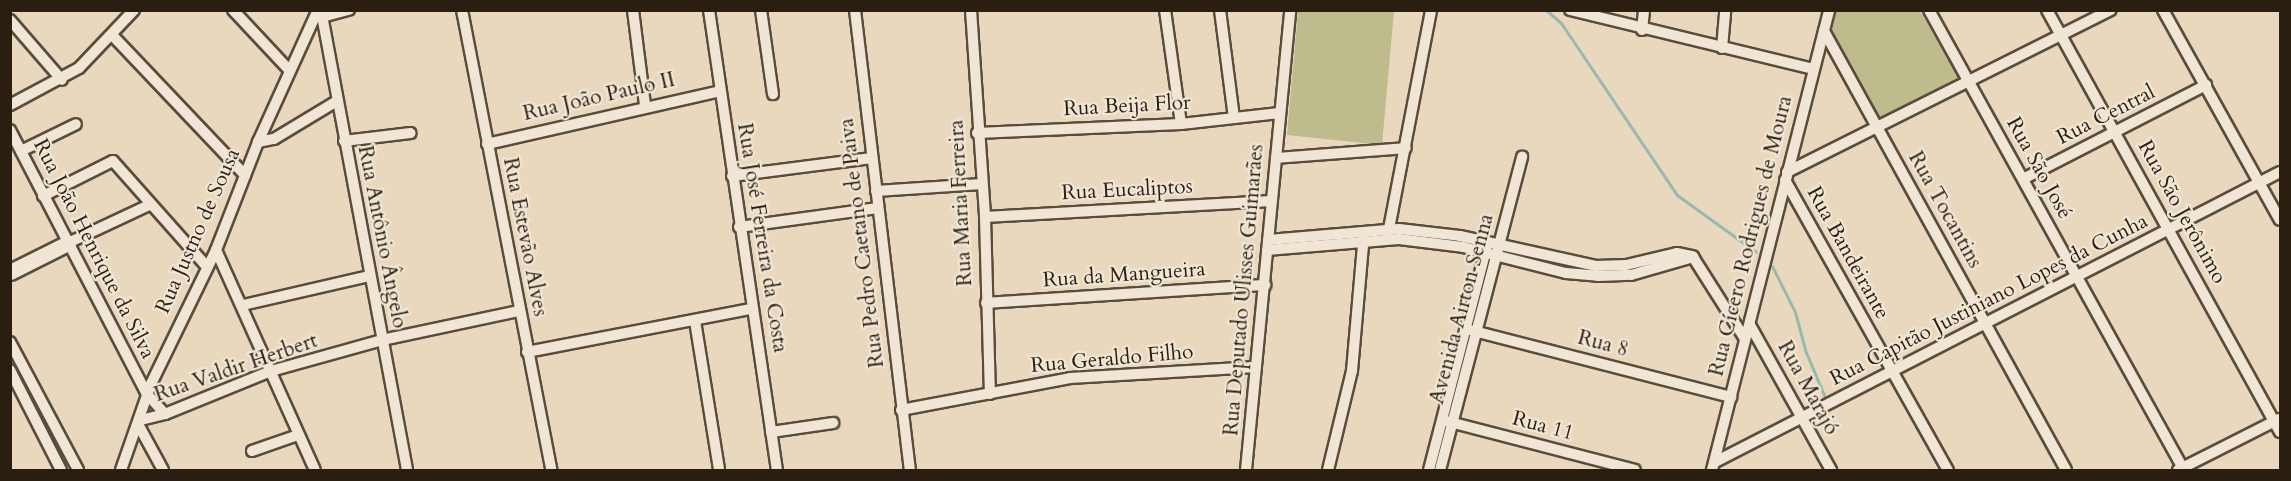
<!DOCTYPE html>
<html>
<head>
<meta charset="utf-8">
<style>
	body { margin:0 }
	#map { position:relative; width:2291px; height:481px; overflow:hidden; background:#e9d8be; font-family:Cardo,serif }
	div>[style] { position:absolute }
	.green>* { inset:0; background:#bebc8c }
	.stream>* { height:3px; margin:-1.5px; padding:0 1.5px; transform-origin:1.5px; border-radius:1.5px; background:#97baaf }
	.roads { filter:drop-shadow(2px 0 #5a4c3c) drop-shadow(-2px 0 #5a4c3c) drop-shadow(0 2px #5a4c3c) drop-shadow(0 -2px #5a4c3c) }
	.street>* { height:10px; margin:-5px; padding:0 5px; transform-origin:5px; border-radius:5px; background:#f1e6d5 }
	.secondary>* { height:15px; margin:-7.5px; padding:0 7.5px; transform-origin:7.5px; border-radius:7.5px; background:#f1e6d5 }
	span { translate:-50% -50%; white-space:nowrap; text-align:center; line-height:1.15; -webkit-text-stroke:4.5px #f1e6d5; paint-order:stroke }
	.street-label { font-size:21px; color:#2a1e10 }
	.frame { position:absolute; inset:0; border:12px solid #2a1e10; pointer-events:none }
</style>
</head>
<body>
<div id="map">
	<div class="green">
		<div style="clip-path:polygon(1298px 11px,1394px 11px,1382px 145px,1287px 135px)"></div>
		<div style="clip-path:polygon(1834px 11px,1920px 11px,1959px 79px,1878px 119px,1829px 28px)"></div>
	</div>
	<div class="stream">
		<div style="left:1546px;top:10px;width:20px;rotate:41deg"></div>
		<div style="left:1561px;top:23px;width:207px;rotate:56deg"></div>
		<div style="left:1677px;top:195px;width:97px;rotate:35.8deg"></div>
		<div style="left:1772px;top:266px;width:51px;rotate:63.4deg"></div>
		<div style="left:1795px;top:312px;width:39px;rotate:75deg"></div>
		<div style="left:1805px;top:350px;width:49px;rotate:67.1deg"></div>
	</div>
	<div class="roads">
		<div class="street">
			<div style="left:233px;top:10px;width:83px;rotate:46.9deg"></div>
			<div style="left:321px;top:10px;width:468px;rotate:79.4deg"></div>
			<div style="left:462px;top:10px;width:469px;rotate:79deg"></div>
			<div style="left:633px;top:10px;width:96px;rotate:82.8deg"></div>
			<div style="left:709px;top:10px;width:465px;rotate:81.6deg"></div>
			<div style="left:761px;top:10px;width:85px;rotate:81.9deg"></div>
			<div style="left:855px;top:10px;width:463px;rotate:83.2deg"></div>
			<div style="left:971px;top:10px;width:207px;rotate:86.1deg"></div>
			<div style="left:985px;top:217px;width:177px;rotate:88.4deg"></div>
			<div style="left:1165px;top:10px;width:115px;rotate:82deg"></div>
			<div style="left:1220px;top:10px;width:109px;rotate:82.6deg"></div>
			<div style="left:1570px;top:10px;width:250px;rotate:13.6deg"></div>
			<div style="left:1929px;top:10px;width:526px;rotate:61deg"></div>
			<div style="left:2047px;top:10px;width:482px;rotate:61.1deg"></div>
			<div style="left:2163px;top:10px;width:240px;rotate:60.9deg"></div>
			<div style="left:322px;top:17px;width:28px;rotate:-15deg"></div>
			<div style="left:10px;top:20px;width:79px;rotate:49.1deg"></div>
			<div style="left:1642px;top:30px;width:20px;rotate:-84deg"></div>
			<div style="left:1824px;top:31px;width:501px;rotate:61.13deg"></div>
			<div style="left:113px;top:36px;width:192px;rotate:46.5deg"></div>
			<div style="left:1722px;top:48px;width:38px;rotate:-85deg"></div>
			<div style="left:10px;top:105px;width:78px;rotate:-28.2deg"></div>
			<div style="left:79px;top:68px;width:80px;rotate:-46.5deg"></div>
			<div style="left:10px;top:130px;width:297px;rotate:62.6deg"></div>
			<div style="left:147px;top:394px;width:27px;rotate:48deg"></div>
			<div style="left:977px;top:133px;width:204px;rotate:-2.5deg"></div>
			<div style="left:1181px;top:124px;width:99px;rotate:-6.4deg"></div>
			<div style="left:344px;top:141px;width:67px;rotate:-6.8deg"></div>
			<div style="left:258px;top:142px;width:16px;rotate:-11deg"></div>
			<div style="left:274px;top:139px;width:74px;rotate:-31.1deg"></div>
			<div style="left:487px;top:144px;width:239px;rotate:-12.8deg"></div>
			<div style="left:21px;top:151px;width:61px;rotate:-26.1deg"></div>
			<div style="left:1276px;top:158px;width:130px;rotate:-4.4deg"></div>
			<div style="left:1787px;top:172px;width:362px;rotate:-26.6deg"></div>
			<div style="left:732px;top:176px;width:141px;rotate:-7.3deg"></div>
			<div style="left:2023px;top:179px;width:206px;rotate:-27.2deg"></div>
			<div style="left:1785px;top:180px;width:333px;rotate:60.7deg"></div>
			<div style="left:876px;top:191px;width:106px;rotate:-3.8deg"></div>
			<div style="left:43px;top:196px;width:78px;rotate:-26.6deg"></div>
			<div style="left:113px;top:161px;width:142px;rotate:48.4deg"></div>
			<div style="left:985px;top:217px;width:287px;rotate:-3.2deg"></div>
			<div style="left:739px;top:227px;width:140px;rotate:-7.8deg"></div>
			<div style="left:1388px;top:234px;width:228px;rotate:-79.1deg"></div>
			<div style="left:1268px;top:240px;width:131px;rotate:-4.8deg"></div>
			<div style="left:1399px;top:229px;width:61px;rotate:6.5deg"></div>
			<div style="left:1460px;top:236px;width:139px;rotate:12.4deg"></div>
			<div style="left:1596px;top:266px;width:30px;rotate:-2deg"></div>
			<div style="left:1626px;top:265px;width:52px;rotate:-13.2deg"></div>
			<div style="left:1677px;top:253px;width:16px;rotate:11deg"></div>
			<div style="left:68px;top:243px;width:89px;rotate:-25.1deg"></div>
			<div style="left:216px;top:250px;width:241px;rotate:65.8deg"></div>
			<div style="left:1267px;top:250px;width:132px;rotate:-4.8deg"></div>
			<div style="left:1399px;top:239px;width:64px;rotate:7.1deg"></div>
			<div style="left:1463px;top:247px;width:106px;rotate:14.2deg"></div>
			<div style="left:1566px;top:273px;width:32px;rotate:5deg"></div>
			<div style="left:1598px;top:276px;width:33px;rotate:-2deg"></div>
			<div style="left:1631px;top:275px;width:65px;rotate:-16.2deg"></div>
			<div style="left:1693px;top:257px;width:97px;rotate:57.6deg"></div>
			<div style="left:986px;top:303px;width:280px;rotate:-3.7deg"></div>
			<div style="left:243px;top:305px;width:130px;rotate:-12.9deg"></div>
			<div style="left:695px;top:321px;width:151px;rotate:80.8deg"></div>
			<div style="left:1750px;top:325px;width:166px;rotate:60.8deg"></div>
			<div style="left:1466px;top:329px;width:274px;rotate:14.4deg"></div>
			<div style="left:10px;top:342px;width:145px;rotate:62deg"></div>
			<div style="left:527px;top:352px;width:228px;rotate:-10.9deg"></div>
			<div style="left:10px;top:370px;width:112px;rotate:63deg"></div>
			<div style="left:901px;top:410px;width:172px;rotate:-10.7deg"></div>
			<div style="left:1070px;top:378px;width:186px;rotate:-3.4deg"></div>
			<div style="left:141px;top:420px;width:25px;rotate:-14deg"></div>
			<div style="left:165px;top:414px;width:114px;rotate:-22.1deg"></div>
			<div style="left:271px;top:371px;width:115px;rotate:-15.6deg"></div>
			<div style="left:382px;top:340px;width:139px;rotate:-12deg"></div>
			<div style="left:1446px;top:421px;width:195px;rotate:14.5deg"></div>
			<div style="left:139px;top:426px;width:50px;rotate:61.4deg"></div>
			<div style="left:771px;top:432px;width:63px;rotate:-8.3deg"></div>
			<div style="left:252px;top:451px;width:49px;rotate:-19.2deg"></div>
			<div style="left:1715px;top:462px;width:635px;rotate:-27.17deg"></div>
			<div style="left:121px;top:470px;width:91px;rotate:-70.8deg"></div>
			<div style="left:151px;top:384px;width:149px;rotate:-64.1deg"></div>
			<div style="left:216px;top:250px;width:116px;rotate:-68.7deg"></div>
			<div style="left:258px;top:142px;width:145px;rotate:-65.6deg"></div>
			<div style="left:1246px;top:470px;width:462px;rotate:-84.5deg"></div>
			<div style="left:1328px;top:470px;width:102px;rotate:-76.4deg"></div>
			<div style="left:1352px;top:371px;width:138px;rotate:-85deg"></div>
			<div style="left:1429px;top:470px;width:232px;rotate:-75.5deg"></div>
			<div style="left:1440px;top:470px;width:324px;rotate:-75.3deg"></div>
			<div style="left:1712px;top:470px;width:475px;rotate:-75.7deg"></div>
			<div style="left:2178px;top:470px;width:113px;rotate:-26.8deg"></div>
		</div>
		<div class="secondary">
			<div style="left:10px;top:272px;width:65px;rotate:-26.6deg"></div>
		</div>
	</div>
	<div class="street-label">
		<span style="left:599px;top:97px;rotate:-13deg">Rua João Paulo II</span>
		<span style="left:1127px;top:106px;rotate:-3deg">Rua Beija Flor</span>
		<span style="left:2106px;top:115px;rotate:-27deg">Rua Central</span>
		<span style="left:2039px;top:168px;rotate:61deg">Rua São José</span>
		<span style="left:1127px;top:190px;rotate:-3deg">Rua Eucaliptos</span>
		<span style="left:961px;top:203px;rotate:-93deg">Rua Maria Ferreira</span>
		<span style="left:1945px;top:210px;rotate:61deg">Rua Tocantins</span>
		<span style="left:2182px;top:212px;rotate:61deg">Rua São Jerônimo</span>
		<span style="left:198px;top:231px;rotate:-66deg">Rua Justno de Sousa</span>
		<span style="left:1751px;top:236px;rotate:-76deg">Rua Cícero Rodrigues de Moura</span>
		<span style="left:382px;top:237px;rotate:79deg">Rua Antônio Ângelo</span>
		<span style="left:525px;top:237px;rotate:79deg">Rua Estevão Alves</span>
		<span style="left:762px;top:238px;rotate:81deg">Rua José Ferreira da Costa</span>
		<span style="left:862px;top:243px;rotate:-97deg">Rua Pedro Caetano de Paiva</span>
		<span style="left:94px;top:249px;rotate:63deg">Rua João Henrique da Silva</span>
		<span style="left:1848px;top:253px;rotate:61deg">Rua Bandeirante</span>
		<span style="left:1124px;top:275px;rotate:-4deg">Rua da Mangueira</span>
		<span style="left:1244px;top:290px;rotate:-85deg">Rua Deputado Ulisses Guimarães</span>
		<span style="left:1989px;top:300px;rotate:-27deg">Rua Capitão Justiniano Lopes da Cunha</span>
		<span style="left:1462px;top:309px;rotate:-75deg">Avenida Airton Senna</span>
		<span style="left:1603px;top:344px;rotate:15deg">Rua 8</span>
		<span style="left:1112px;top:359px;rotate:-5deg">Rua Geraldo Filho</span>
		<span style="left:236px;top:368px;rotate:-19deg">Rua Valdir Herbert</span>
		<span style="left:1808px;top:388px;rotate:61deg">Rua Marajó</span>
		<span style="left:1543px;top:426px;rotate:15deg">Rua 11</span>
	</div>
	<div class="frame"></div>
</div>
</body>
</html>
